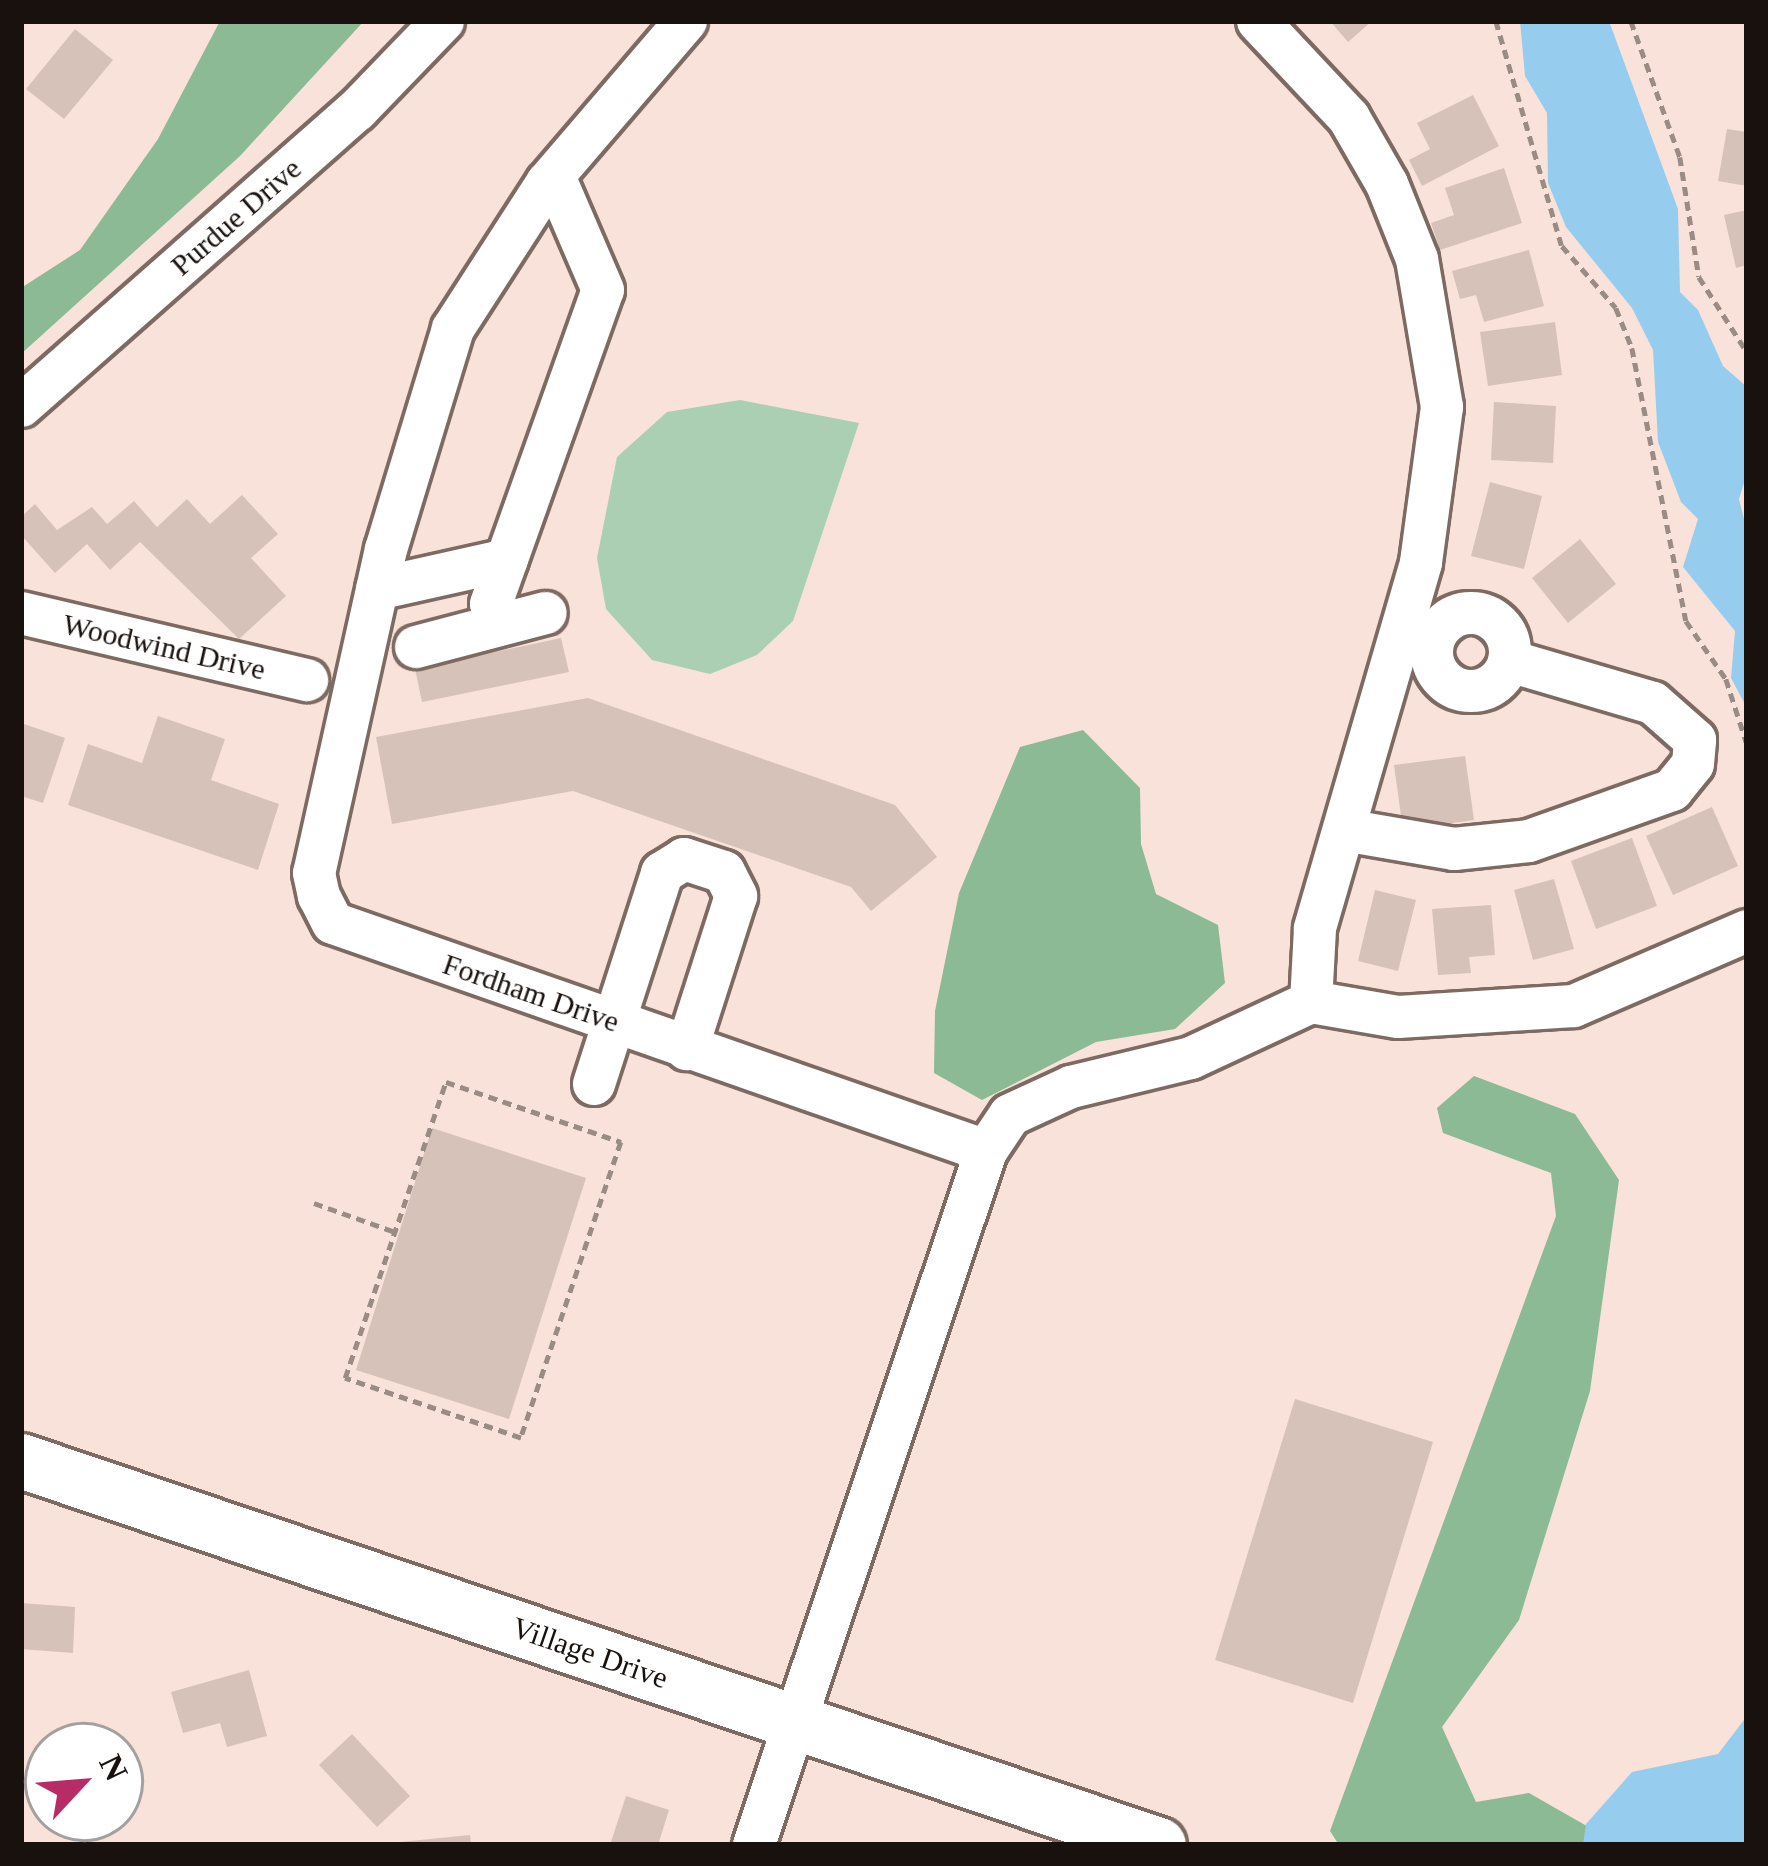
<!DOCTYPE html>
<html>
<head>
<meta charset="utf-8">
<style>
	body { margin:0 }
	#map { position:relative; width:1768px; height:1866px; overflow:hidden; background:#f8e2d9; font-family:"Times New Roman",serif }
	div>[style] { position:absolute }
	.green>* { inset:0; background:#abcfb2 }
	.forest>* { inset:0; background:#8bba95 }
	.water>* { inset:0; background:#96cdee }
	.building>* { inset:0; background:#d7c2b9 }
	.path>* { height:4.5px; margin-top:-2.25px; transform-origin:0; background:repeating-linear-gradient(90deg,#9a8b84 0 9px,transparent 0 15px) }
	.roads { filter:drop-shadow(3px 0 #7d6a62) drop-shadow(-3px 0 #7d6a62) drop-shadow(0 3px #7d6a62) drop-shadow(0 -3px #7d6a62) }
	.minor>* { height:42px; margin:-21px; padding:0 21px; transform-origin:21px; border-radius:21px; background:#fff }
	.minor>.ring { margin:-21px; padding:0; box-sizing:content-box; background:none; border:42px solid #fff; border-radius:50% }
	.major>* { height:54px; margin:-27px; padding:0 27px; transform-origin:27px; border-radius:27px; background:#fff }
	span { translate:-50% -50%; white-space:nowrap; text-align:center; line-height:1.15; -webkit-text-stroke:10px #fff; paint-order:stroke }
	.street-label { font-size:30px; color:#18110e }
	.frame { position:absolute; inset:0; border:24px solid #18110e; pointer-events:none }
	.north { position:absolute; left:24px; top:1722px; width:120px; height:120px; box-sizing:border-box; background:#fff; border:3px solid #a3a09f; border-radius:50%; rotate:64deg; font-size:33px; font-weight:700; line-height:48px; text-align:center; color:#18110e }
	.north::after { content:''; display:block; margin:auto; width:42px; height:54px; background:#b72c66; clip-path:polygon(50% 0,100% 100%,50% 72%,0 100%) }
</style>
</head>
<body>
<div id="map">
	<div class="green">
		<div style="clip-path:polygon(740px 400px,859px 423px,793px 621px,757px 655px,710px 674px,652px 660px,606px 609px,597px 558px,617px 457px,667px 412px)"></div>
	</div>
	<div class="forest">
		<div style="clip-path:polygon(220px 21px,364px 21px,240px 156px,21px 354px,21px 288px,80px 250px,158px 139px)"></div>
		<div style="clip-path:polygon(1083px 730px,1140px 788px,1141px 844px,1156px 894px,1218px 925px,1225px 983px,1175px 1029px,1096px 1042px,982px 1100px,934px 1073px,935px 1011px,959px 893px,1020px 747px)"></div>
		<div style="clip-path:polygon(1474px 1076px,1575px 1114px,1619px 1180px,1590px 1391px,1519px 1620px,1442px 1727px,1476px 1802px,1529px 1793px,1620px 1845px,1339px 1845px,1330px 1831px,1556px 1216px,1551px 1173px,1443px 1133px,1437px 1108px)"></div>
	</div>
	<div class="water">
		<div style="clip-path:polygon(1520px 21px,1609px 21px,1678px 209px,1680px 292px,1698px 310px,1723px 366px,1747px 387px,1747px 473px,1739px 499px,1747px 531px,1747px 708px,1731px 678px,1735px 631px,1683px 567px,1698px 519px,1681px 502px,1658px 442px,1653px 350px,1632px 308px,1566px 227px,1548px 183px,1547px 113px,1525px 76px)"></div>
		<div style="clip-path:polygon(1747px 1716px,1747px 1845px,1583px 1845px,1586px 1824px,1632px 1772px,1718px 1754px)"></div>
	</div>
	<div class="building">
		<div style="clip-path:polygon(1330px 21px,1372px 21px,1348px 42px)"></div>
		<div style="clip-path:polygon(75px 29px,113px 60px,64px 119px,26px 89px)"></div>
		<div style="clip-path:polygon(1473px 95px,1499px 146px,1422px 186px,1409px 160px,1430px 149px,1417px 123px)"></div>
		<div style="clip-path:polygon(1727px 129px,1747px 132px,1747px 186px,1718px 181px)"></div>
		<div style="clip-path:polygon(1504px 168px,1522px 223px,1440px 250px,1431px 223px,1454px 215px,1445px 188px)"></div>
		<div style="clip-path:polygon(1747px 210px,1747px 265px,1736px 268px,1724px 215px)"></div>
		<div style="clip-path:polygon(1529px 250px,1544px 306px,1484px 322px,1476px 295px,1460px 299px,1452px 271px)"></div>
		<div style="clip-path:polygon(1555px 322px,1562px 375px,1488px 386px,1480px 332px)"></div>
		<div style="clip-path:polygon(1494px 402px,1556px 406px,1553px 463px,1491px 460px)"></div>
		<div style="clip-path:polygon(1490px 482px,1542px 496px,1524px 569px,1471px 556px)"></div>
		<div style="clip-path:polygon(242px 495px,278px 534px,251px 558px,286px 596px,239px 639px,140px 542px,110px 570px,87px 544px,55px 573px,21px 535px,21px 517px,35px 504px,57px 530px,92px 507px,107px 524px,134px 501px,157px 527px,187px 499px,210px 524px)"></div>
		<div style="clip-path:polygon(1580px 539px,1616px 584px,1568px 623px,1532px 578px)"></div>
		<div style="clip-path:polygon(561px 638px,569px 672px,422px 702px,415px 669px)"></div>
		<div style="clip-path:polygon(588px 698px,895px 805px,937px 857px,871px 911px,851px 887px,573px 791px,392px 824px,376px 737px)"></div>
		<div style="clip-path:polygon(158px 716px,225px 739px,211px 780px,279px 804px,258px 870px,68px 805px,88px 744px,142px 763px)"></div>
		<div style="clip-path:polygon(21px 723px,65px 738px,43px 803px,21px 796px)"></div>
		<div style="clip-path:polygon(1465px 756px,1474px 820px,1403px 830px,1394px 765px)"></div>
		<div style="clip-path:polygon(1712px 807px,1738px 866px,1673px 895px,1646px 836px)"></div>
		<div style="clip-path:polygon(1632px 838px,1657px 906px,1596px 929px,1571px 861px)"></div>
		<div style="clip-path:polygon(1554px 879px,1574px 949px,1533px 960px,1514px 890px)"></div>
		<div style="clip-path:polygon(1375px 890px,1416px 900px,1398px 971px,1358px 961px)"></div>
		<div style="clip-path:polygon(1491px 905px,1495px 955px,1469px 957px,1471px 973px,1438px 975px,1432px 909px)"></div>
		<div style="clip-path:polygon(432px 1128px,586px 1178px,509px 1419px,356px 1370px)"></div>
		<div style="clip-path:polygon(1295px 1399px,1433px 1442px,1353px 1703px,1215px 1660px)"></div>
		<div style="clip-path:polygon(21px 1603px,75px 1607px,73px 1653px,21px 1649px)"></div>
		<div style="clip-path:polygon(249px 1670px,267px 1736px,227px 1747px,220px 1723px,183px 1733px,171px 1692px)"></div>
		<div style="clip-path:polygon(352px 1734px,410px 1796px,377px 1827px,319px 1765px)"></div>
		<div style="clip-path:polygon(626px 1796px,669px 1810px,658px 1845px,610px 1845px)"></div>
		<div style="clip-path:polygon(470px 1835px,471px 1845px,400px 1845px,400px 1842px)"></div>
	</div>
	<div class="path">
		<div style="left:1496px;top:21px;width:234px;rotate:73.7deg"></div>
		<div style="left:1562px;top:246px;width:82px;rotate:48.9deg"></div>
		<div style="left:1616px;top:308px;width:43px;rotate:68.2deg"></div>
		<div style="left:1632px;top:348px;width:278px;rotate:78.8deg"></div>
		<div style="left:1686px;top:621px;width:70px;rotate:55.4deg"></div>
		<div style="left:1726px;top:679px;width:68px;rotate:72.1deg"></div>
		<div style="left:1631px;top:21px;width:145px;rotate:70.2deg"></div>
		<div style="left:1680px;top:157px;width:121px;rotate:81deg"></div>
		<div style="left:1699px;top:277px;width:89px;rotate:57.4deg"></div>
		<div style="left:446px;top:1082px;width:185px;rotate:18.9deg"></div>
		<div style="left:621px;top:1142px;width:312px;rotate:108.7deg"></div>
		<div style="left:521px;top:1438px;width:186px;rotate:-161.2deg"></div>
		<div style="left:345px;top:1378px;width:313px;rotate:-71.2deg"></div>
		<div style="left:314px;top:1203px;width:86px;rotate:19.7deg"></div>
	</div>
	<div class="roads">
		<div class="minor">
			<div style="left:686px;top:21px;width:213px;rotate:130.6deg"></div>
			<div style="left:547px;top:183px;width:174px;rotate:122.8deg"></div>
			<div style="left:453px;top:329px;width:230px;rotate:106.9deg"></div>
			<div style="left:386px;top:549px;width:332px;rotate:102.5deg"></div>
			<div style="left:314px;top:873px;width:24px;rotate:78deg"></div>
			<div style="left:319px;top:896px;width:30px;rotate:63deg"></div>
			<div style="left:333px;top:923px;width:692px;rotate:19.25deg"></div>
			<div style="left:1258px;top:21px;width:133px;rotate:46.8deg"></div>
			<div style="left:1349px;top:118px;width:76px;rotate:60.1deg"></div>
			<div style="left:1387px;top:184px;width:81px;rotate:68.2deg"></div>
			<div style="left:1417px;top:259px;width:150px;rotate:80.4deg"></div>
			<div style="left:1442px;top:407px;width:157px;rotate:97.7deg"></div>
			<div style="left:1421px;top:563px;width:381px;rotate:106.2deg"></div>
			<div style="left:1315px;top:929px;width:73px;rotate:93.1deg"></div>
			<div style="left:21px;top:406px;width:448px;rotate:-41.4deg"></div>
			<div style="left:357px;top:110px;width:124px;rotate:-46deg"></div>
			<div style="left:377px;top:589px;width:133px;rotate:-12.6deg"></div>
			<div style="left:21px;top:613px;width:294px;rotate:13.2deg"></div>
			<div class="ring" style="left:1432px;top:613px;width:36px;height:36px"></div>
			<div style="left:498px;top:625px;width:22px;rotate:-108deg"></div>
			<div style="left:491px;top:604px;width:333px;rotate:-70.4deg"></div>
			<div style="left:603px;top:290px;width:124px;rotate:-113.3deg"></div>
			<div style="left:416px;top:647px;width:134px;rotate:-14.7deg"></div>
			<div style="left:1344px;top:830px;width:112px;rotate:9.8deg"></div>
			<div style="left:1454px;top:849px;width:75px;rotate:-6.1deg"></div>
			<div style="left:1529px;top:841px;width:152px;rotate:-19.6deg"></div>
			<div style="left:1672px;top:790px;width:33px;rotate:-51deg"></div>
			<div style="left:1693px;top:764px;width:24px;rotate:-85deg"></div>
			<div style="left:1695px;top:740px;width:56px;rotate:-138.6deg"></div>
			<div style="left:1653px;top:703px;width:150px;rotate:-163.7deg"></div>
			<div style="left:594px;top:1084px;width:222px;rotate:-72.1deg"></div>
			<div style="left:662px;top:873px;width:26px;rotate:-32deg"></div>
			<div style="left:684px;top:859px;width:42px;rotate:18deg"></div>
			<div style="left:724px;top:872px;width:27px;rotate:63deg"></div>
			<div style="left:736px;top:896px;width:161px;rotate:107.8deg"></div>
			<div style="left:754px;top:1845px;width:732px;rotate:-71.52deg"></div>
			<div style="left:986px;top:1151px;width:43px;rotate:-56.3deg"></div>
			<div style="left:1010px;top:1115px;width:67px;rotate:-24.7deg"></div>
			<div style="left:1071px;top:1087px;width:123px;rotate:-13.6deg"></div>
			<div style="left:1191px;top:1058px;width:132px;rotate:-25deg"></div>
			<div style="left:1311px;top:1002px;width:88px;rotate:9.8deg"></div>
			<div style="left:1398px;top:1017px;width:176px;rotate:-3.6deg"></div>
			<div style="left:1574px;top:1006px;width:189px;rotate:-23.4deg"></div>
		</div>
		<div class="major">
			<div style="left:21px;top:1461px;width:1201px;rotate:18.65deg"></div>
		</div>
	</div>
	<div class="street-label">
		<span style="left:236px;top:217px;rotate:-41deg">Purdue Drive</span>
		<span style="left:164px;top:647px;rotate:13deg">Woodwind Drive</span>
		<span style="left:531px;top:993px;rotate:19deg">Fordham Drive</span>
		<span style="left:590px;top:1653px;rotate:19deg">Village Drive</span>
	</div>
	<div class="frame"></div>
	<div class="north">N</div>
</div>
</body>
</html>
